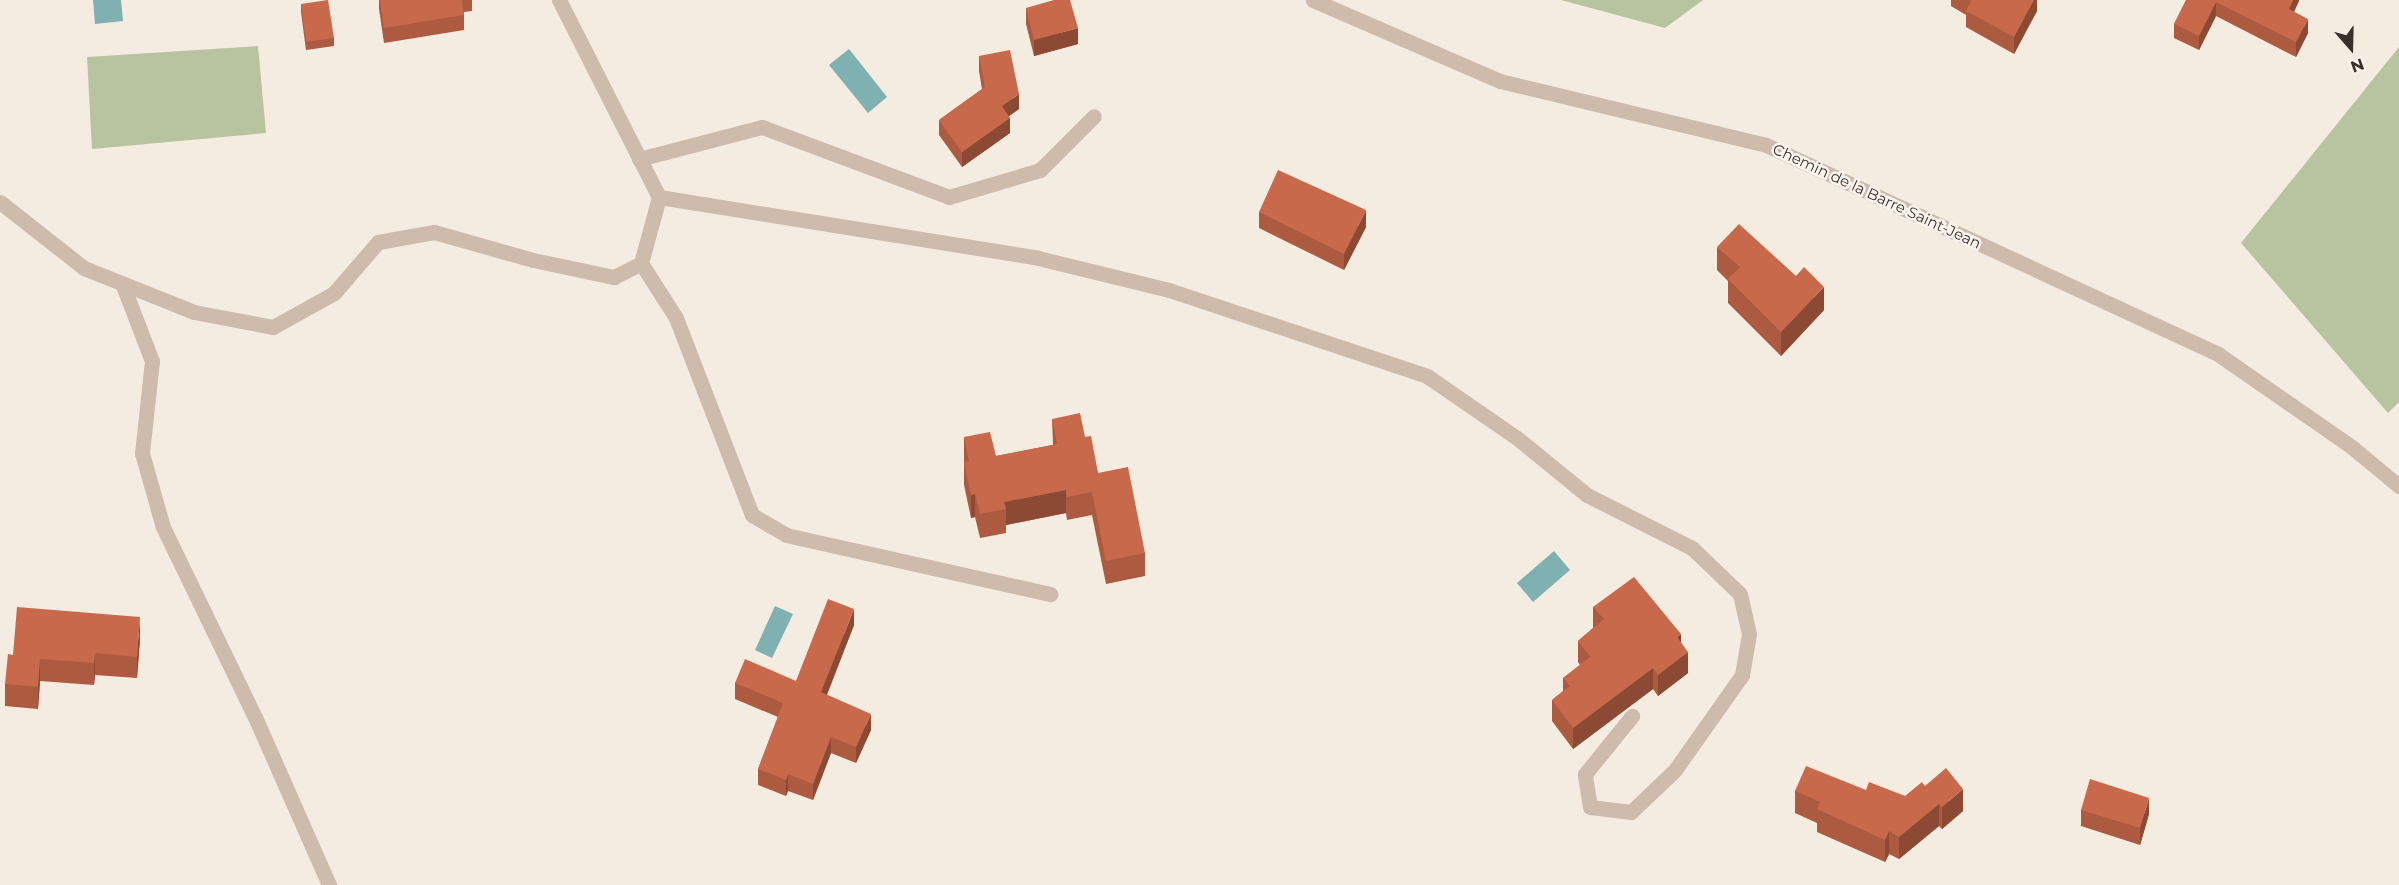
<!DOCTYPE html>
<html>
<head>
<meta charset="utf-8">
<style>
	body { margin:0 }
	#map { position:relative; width:2399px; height:885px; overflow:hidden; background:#f4ebe1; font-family:Montserrat,sans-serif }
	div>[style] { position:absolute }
	.green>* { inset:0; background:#b8c4a0 }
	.water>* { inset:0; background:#7fb0b2 }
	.service>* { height:15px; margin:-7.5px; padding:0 7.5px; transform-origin:7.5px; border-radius:7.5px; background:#cdbbac }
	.minor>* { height:15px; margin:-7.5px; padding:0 7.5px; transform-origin:7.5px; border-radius:7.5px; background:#cdbbac }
	.wall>* { inset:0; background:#ac5a40 }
	.shaded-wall>* { inset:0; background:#8c4a34 }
	.building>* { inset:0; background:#c8694b }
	span { translate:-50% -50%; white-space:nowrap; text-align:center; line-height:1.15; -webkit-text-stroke:5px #fbf5ee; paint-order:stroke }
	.street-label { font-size:15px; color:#3b302b }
	.north { position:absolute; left:2321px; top:18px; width:60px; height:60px; -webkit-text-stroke:4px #fbf5ee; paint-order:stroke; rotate:160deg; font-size:16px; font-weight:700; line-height:24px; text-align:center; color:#3b302b }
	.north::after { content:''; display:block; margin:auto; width:21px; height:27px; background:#3b302b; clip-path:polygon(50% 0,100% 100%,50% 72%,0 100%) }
</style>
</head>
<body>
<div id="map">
	<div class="green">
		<div style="clip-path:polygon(1561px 0,1703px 0,1665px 28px)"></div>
		<div style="clip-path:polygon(258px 46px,266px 133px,92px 149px,87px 57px)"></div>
		<div style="clip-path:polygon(2399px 47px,2399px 402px,2388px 413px,2241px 243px)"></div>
	</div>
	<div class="water">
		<div style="clip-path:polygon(93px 0,121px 0,123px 21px,95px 24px)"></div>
		<div style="clip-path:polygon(849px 49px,887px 97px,868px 113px,829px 65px)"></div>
		<div style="clip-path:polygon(1554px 551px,1570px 570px,1533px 602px,1517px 583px)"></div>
		<div style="clip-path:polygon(775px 606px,793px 614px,772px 658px,755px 650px)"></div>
	</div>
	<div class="service">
		<div style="left:639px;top:159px;width:127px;rotate:-14.6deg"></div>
		<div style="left:762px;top:127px;width:200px;rotate:20.5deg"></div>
		<div style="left:949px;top:197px;width:95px;rotate:-16.5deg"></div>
		<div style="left:1040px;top:170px;width:76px;rotate:-45deg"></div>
		<div style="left:659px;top:197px;width:384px;rotate:9.1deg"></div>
		<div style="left:1038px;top:258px;width:135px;rotate:13.7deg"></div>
		<div style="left:1169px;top:290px;width:272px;rotate:18.4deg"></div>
		<div style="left:1427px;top:376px;width:109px;rotate:34.6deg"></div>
		<div style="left:1517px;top:438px;width:90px;rotate:39.2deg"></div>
		<div style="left:1587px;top:495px;width:118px;rotate:26.8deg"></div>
		<div style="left:1692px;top:548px;width:66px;rotate:43.8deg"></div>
		<div style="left:1740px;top:594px;width:41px;rotate:77.3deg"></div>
		<div style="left:1749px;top:634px;width:42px;rotate:99.7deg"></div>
		<div style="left:1742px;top:675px;width:116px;rotate:125.2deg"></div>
		<div style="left:1675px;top:770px;width:61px;rotate:136.3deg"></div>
		<div style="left:1631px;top:812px;width:41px;rotate:-173deg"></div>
		<div style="left:1590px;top:807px;width:33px;rotate:-99deg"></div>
		<div style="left:1585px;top:774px;width:75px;rotate:-51deg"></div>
		<div style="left:641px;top:263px;width:65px;rotate:57.5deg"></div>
		<div style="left:676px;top:318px;width:211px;rotate:68.9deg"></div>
		<div style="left:752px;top:515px;width:39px;rotate:30deg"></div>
		<div style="left:786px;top:535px;width:271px;rotate:12.6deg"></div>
		<div style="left:122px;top:283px;width:84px;rotate:69deg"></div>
		<div style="left:152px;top:361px;width:93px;rotate:96.2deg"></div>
		<div style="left:142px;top:453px;width:77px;rotate:74.2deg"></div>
		<div style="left:163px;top:527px;width:211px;rotate:64.2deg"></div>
		<div style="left:255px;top:717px;width:184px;rotate:66.2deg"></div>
	</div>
	<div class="minor">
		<div style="left:1313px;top:0;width:204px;rotate:23.4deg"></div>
		<div style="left:1500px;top:81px;width:274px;rotate:13.5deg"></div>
		<div style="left:1766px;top:145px;width:498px;rotate:24.8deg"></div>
		<div style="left:2218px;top:354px;width:165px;rotate:34.8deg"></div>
		<div style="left:2353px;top:448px;width:60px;rotate:39.6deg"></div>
		<div style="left:0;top:202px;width:107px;rotate:38.2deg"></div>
		<div style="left:84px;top:268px;width:118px;rotate:21.8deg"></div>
		<div style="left:194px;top:312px;width:80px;rotate:10.8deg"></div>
		<div style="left:273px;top:327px;width:70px;rotate:-29.1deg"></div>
		<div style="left:334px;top:293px;width:67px;rotate:-49.2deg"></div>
		<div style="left:378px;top:242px;width:57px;rotate:-10.1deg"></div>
		<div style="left:434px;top:232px;width:103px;rotate:15.8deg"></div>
		<div style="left:533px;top:260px;width:83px;rotate:11.9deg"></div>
		<div style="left:614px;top:277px;width:30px;rotate:-27deg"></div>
		<div style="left:641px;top:263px;width:68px;rotate:-74.7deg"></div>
		<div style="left:659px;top:197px;width:221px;rotate:-116.9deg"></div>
	</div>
	<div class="wall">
		<div style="clip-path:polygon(379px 0,472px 0,472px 11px,464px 12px,464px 30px,384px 43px,379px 9px)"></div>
		<div style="clip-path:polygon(1951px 0,2037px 0,2037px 11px,2014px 54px,1966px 27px,1966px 15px,1951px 6px)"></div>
		<div style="clip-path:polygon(2186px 0,2299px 0,2294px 11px,2308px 33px,2296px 57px,2216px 16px,2199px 50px,2174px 38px,2174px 24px)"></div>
		<div style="clip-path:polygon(301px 4px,334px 38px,334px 46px,306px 50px,301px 12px)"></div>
		<div style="clip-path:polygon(1026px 8px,1078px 44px,1034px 56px,1026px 24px)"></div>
		<div style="clip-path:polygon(979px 56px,1019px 109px,1009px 116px,1010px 133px,962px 167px,939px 135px,939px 120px,982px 89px,979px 71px)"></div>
		<div style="clip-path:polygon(1259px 212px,1366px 227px,1344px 270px,1259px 228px)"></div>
		<div style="clip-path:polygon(1717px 247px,1796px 276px,1824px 310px,1781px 356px,1728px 303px,1728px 281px,1717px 270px)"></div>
		<div style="clip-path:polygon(1052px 419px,1085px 437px,1098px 473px,1145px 553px,1145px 576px,1106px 584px,1092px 515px,1067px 520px,1066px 513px,1006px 525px,1006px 533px,980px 538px,975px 517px,971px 518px,964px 485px,964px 437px,996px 456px,1053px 445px)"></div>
		<div style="clip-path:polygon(1593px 607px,1681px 642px,1688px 673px,1658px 696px,1653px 689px,1573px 749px,1552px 721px,1552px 700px,1563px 691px,1563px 678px,1580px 665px,1578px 662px,1578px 641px,1593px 628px)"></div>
		<div style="clip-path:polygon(854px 625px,827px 695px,871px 730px,856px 763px,831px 753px,813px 800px,788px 791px,786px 796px,758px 785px,758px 769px,778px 717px,735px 699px,735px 683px,796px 681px)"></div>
		<div style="clip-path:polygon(140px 639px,137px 678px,95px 675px,94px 685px,40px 681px,38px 709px,5px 706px,5px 684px,13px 655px)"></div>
		<div style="clip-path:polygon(1925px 786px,1963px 811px,1942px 829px,1939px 826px,1899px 859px,1889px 854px,1885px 862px,1817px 832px,1817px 823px,1795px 813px,1795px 791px,1866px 790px,1905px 796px)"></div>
		<div style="clip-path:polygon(2081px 810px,2149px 814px,2140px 845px,2081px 826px)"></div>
	</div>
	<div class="shaded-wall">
		<div style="clip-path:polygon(2034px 0,2037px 0,2037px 11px,2014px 54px,2014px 37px)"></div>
		<div style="clip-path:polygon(2293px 0,2299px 0,2299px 1px,2289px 23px,2289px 9px)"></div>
		<div style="clip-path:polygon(2216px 2px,2216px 16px,2199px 50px,2199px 36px)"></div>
		<div style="clip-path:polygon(2308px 19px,2308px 33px,2296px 57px,2296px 42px)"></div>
		<div style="clip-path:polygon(1078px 28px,1078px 44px,1034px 56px,1034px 40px)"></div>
		<div style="clip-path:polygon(1019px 94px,1019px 109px,1002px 121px,1002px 106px)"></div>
		<div style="clip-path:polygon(1010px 118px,1010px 133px,962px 167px,962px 152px)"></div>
		<div style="clip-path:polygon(1366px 210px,1366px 227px,1344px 270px,1344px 254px)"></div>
		<div style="clip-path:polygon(1824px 287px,1824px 310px,1781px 356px,1781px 332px)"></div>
		<div style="clip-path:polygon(1066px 490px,1066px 513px,1006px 525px,1006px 509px,1004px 502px)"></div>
		<div style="clip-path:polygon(975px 494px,975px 517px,971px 518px,971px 495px)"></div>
		<div style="clip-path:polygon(854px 609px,854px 625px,821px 709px,821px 692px)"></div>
		<div style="clip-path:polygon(140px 617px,140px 639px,137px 678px,137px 657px)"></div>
		<div style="clip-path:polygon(1681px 634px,1681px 655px,1677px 637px)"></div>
		<div style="clip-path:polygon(1688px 652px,1688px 673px,1658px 696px,1658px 675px)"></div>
		<div style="clip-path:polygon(95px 653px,95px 675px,94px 685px,94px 663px)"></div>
		<div style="clip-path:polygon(40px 659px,40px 681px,38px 709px,38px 687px)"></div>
		<div style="clip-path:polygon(1653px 668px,1653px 689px,1573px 749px,1573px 728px)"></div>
		<div style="clip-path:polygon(871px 714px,871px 730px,856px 763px,856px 747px)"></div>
		<div style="clip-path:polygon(831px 737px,831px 753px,813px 800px,813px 784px)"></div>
		<div style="clip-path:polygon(788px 774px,788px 791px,786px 796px,786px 780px)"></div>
		<div style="clip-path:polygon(1963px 789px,1963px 811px,1942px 829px,1942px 807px)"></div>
		<div style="clip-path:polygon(2149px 798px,2149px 814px,2140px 845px,2140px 828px)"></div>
		<div style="clip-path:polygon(1939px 804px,1939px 826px,1899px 859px,1899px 837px)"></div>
		<div style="clip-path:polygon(1889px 831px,1889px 854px,1885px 862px,1885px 840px)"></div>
	</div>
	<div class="building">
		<div style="clip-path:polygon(328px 0,334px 38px,306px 42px,301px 4px)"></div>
		<div style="clip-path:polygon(380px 0,462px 0,464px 15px,384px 28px)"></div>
		<div style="clip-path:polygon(1054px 0,1070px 0,1078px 28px,1034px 40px,1026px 8px)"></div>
		<div style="clip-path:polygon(1969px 0,2034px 0,2014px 37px,1966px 11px,1971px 1px)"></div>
		<div style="clip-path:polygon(2187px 0,2293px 0,2289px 9px,2308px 19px,2296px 42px,2216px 2px,2199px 36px,2174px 24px)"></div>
		<div style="clip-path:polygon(1010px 50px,1019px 94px,1002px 106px,1010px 118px,962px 152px,939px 120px,985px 87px,979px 56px)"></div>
		<div style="clip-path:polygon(1278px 170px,1366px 210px,1344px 254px,1259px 212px)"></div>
		<div style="clip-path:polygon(1739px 224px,1796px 276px,1804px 267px,1824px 287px,1781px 332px,1728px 279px,1740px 267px,1717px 247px)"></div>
		<div style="clip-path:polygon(1080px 413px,1085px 437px,1091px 436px,1098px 473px,1128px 467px,1145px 553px,1106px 561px,1092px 492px,1067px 497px,1066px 490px,1004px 502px,1006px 509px,980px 514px,975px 494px,971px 495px,964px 462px,969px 461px,964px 437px,990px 432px,996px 456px,1057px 444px,1052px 419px)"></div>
		<div style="clip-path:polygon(1634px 577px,1681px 634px,1677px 637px,1688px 652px,1658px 675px,1653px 668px,1573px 728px,1552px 700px,1570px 686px,1563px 678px,1590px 657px,1578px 641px,1604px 619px,1593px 607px)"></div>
		<div style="clip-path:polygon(828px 599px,854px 609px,821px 692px,871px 714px,856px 747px,831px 737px,813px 784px,788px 774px,786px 780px,758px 769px,783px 703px,735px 683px,745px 659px,796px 681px)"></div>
		<div style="clip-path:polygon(17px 607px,140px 617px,137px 657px,95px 653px,94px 663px,40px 659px,38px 687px,5px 684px,8px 654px,13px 655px)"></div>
		<div style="clip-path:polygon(1806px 766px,1866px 790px,1869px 782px,1905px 796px,1922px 782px,1925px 786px,1946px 768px,1963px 789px,1942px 807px,1939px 804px,1899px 837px,1889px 831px,1885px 840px,1817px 809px,1820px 802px,1795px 791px)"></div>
		<div style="clip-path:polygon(2090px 779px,2149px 798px,2140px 828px,2081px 810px)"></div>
	</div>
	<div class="street-label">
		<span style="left:1877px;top:196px;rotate:25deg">Chemin de la Barre Saint-Jean</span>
	</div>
	<div class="north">N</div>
</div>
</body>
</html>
